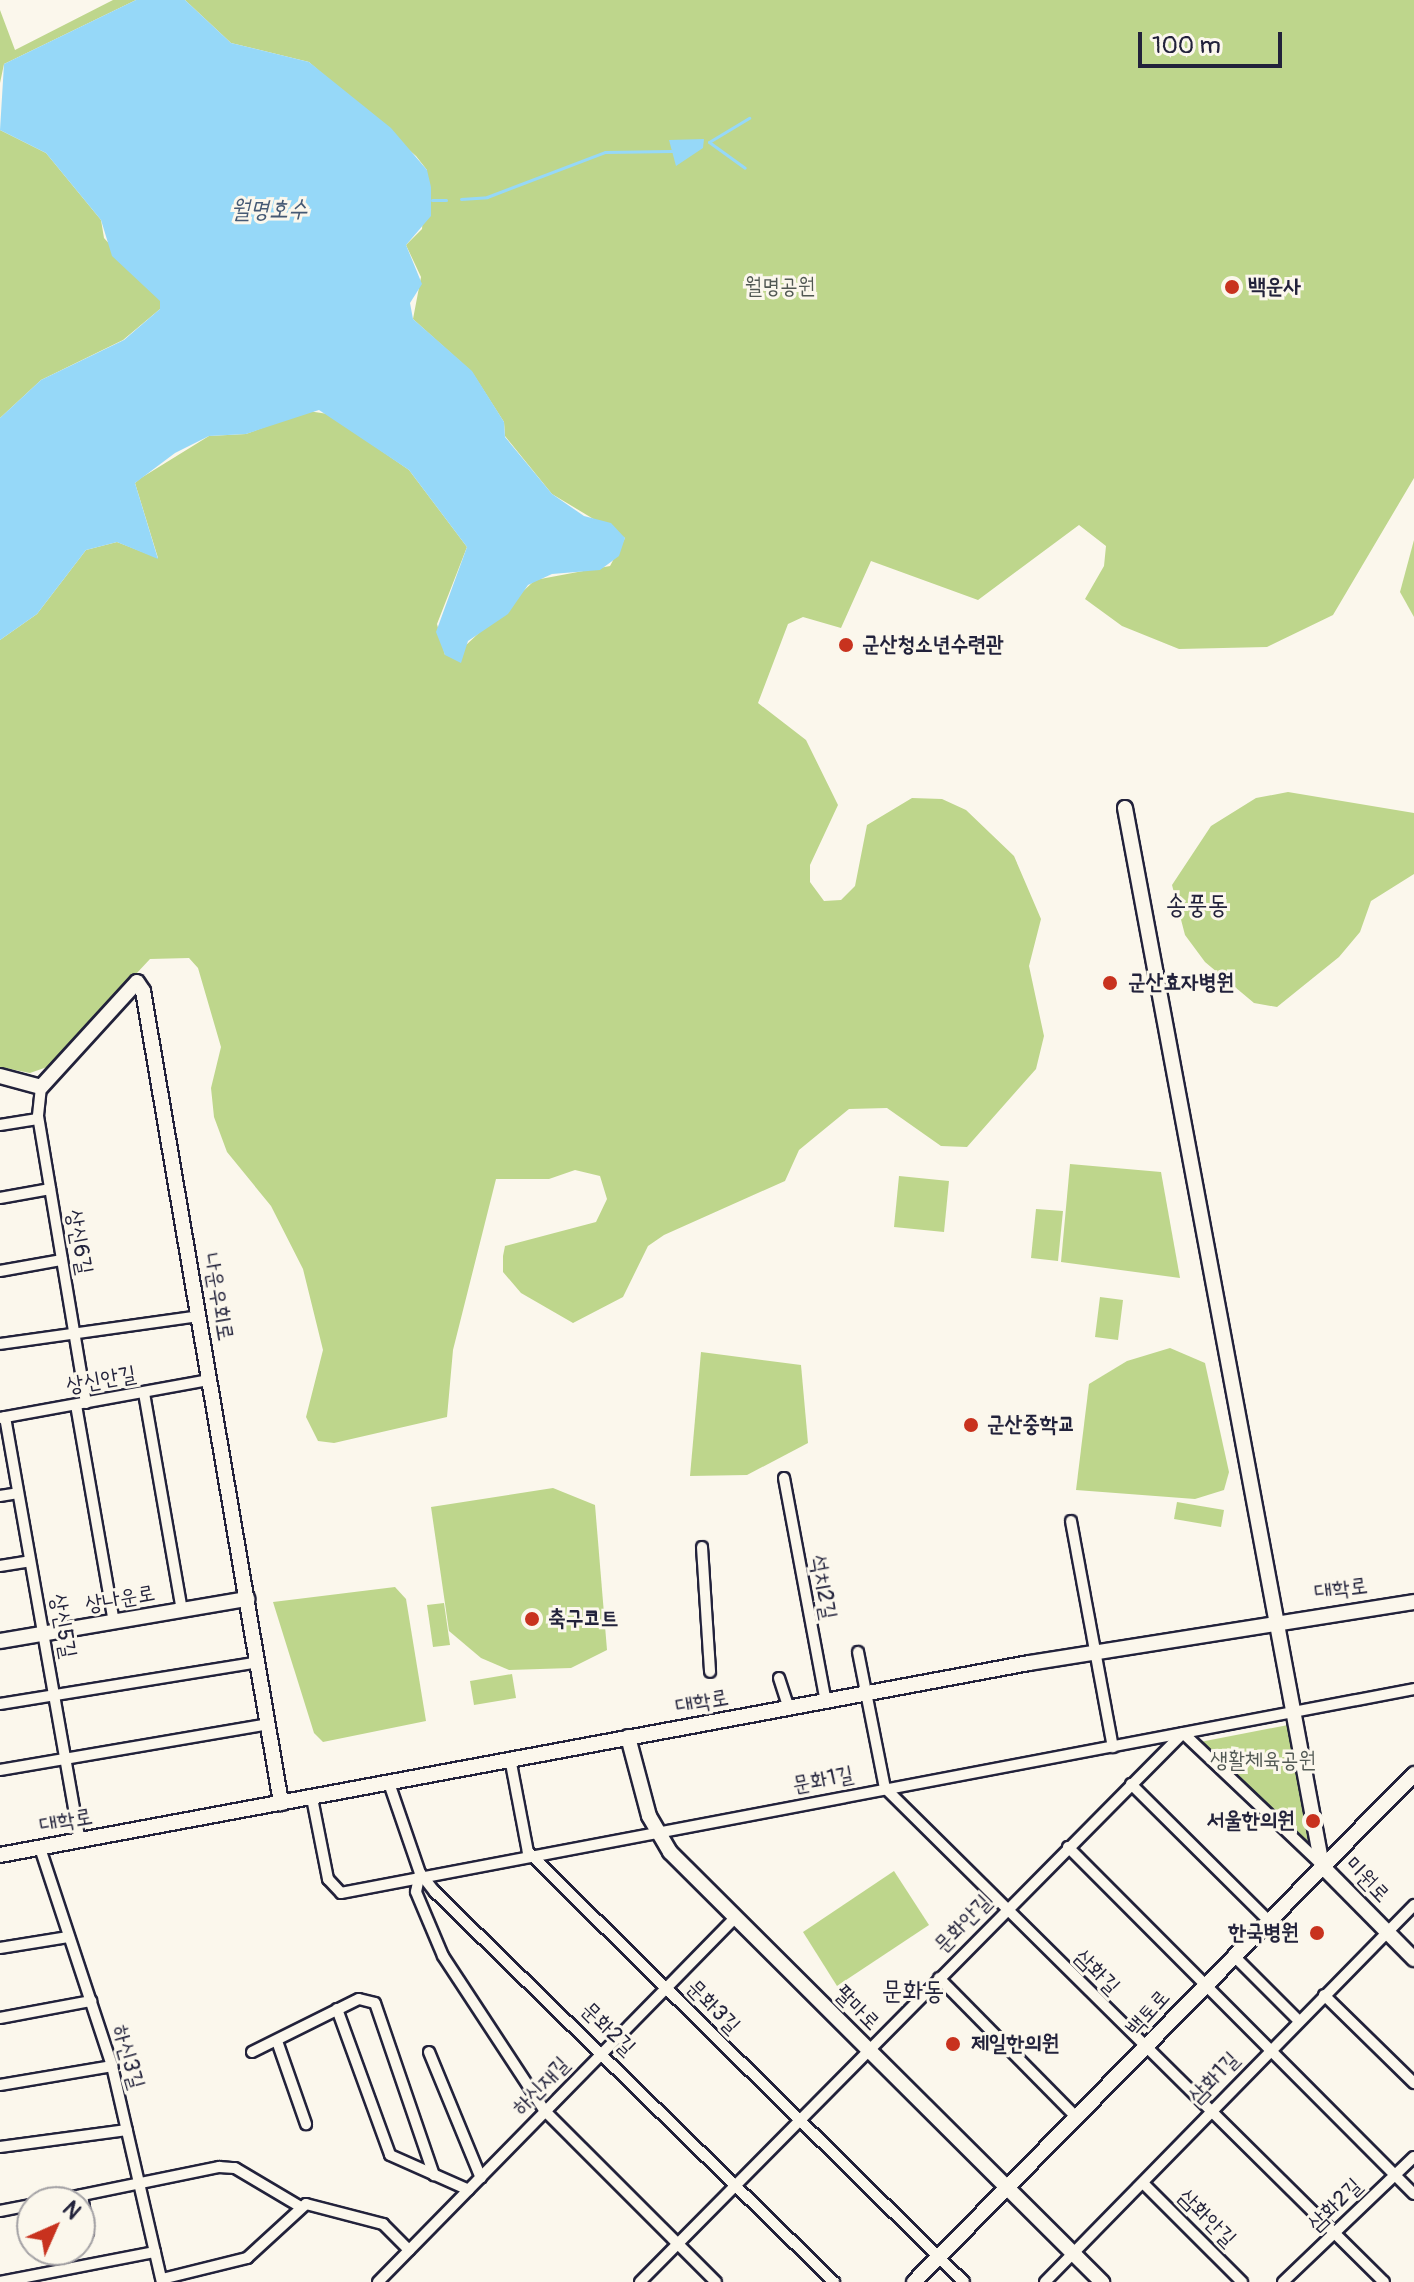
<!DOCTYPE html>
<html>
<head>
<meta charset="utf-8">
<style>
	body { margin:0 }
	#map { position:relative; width:1414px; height:2282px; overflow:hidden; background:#fbf7ec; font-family:Pangolin,"Poor Story",sans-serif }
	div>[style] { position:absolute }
	.green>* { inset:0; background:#bed68c }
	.water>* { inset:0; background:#96d8f8 }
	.stream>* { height:3px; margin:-1.5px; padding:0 1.5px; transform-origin:1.5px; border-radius:1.5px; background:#96d8f8 }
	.roads { filter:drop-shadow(2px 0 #22223b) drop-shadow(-2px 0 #22223b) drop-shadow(0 2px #22223b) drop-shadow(0 -2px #22223b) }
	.street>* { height:10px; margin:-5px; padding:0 5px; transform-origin:5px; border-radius:5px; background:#fbf7ec }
	.secondary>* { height:14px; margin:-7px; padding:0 7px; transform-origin:7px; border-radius:7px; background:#fbf7ec }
	.dots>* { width:22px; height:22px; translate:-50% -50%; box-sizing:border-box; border:4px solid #fbf7ec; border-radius:50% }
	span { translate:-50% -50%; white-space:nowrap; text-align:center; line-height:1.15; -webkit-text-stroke:6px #fbf7ec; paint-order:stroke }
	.park-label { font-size:22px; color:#515853 }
	.poi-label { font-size:22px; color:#22223b; font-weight:700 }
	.left { translate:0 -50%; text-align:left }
	.right { translate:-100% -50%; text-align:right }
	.street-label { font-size:22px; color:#22223b }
	.water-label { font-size:24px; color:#455974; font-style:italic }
	.quarter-label { font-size:26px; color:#22223b }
	.north { position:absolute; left:16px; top:2186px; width:80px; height:80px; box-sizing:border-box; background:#fbf7ec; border:2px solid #a4a2a5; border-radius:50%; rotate:45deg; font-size:22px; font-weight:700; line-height:32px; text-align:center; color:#22223b }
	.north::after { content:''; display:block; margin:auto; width:28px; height:36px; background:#c8321e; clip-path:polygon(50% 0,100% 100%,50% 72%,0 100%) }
	.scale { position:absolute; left:1138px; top:32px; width:144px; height:36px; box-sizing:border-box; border:4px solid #22223b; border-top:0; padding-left:10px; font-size:24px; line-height:28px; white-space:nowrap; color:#22223b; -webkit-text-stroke:6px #fbf7ec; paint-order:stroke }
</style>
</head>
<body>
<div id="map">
	<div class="green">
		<div style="clip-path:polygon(113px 0,136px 0,4px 64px,0 83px,0 10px,15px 50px)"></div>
		<div style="clip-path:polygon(185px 0,1414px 0,1414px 478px,1333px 615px,1267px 647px,1179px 649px,1122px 626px,1085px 599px,1104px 566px,1106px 546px,1079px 525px,978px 600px,871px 561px,841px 628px,803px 617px,788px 624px,758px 703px,806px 740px,838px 805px,810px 865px,810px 882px,824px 901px,841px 900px,855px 886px,867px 825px,912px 798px,942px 799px,966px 810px,1014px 856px,1041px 919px,1029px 966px,1044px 1036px,1036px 1069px,967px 1147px,941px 1146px,887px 1108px,849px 1109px,799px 1150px,785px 1181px,664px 1235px,648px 1246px,623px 1297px,573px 1323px,521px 1293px,503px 1272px,503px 1256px,505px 1246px,596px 1222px,607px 1199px,600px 1176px,575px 1170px,549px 1179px,496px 1179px,453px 1350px,447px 1417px,334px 1443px,318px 1441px,306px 1417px,323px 1350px,303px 1269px,271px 1206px,227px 1152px,214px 1117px,211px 1088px,221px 1047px,198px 968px,189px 958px,150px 959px,50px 1066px,30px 1073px,0 1067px,0 640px,37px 614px,86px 550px,117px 542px,158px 558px,135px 483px,141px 478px,209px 436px,246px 434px,308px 411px,328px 414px,409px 470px,467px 547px,437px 624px,445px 655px,463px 648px,535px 580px,610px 566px,625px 538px,552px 494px,505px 436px,504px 422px,472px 372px,413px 319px,421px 277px,406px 245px,422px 229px,427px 170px,416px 156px,309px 62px,231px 43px)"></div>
		<div style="clip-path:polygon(0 130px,46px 153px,101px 220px,104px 238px,160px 300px,160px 309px,123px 340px,41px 380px,0 418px)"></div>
		<div style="clip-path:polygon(1414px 540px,1414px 617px,1400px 592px)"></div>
		<div style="clip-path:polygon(1288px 792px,1414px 813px,1414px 874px,1371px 901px,1360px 932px,1339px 957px,1277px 1007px,1254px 1003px,1205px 962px,1185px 935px,1172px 885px,1211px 826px,1256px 798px)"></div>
		<div style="clip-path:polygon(1070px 1164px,1161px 1172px,1180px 1278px,1061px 1262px)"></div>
		<div style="clip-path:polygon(899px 1176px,949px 1181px,944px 1232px,894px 1227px)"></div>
		<div style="clip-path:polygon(1036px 1209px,1063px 1211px,1058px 1261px,1031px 1258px)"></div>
		<div style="clip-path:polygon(1100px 1297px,1123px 1300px,1118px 1340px,1095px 1337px)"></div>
		<div style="clip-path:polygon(1170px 1348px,1205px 1363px,1229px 1472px,1224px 1490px,1195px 1499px,1076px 1490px,1089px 1384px,1127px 1361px)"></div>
		<div style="clip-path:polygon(701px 1352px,801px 1365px,808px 1443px,747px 1475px,690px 1476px)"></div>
		<div style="clip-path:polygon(553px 1488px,595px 1505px,607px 1650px,571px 1668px,509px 1670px,481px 1658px,449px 1631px,431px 1507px)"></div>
		<div style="clip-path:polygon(1177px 1502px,1224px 1510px,1221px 1527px,1174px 1519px)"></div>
		<div style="clip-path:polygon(395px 1587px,406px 1599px,426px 1721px,323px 1742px,314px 1733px,273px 1602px)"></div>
		<div style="clip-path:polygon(444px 1603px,450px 1645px,433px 1647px,427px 1605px)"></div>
		<div style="clip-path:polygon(512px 1674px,516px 1698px,474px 1705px,470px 1681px)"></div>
		<div style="clip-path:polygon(1288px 1725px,1312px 1847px,1310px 1850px,1200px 1742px)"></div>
		<div style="clip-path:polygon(894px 1871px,929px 1925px,837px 1986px,803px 1932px)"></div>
	</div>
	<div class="water">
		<div style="clip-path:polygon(136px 0,185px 0,231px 43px,309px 62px,391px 128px,427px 170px,431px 187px,431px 216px,406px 245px,422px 284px,410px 303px,413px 319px,472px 371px,504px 422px,505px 437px,552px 494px,584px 516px,611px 523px,625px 538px,619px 556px,600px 570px,552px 574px,528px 585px,508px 614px,468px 641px,461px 663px,445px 655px,436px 632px,467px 547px,409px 470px,319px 410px,246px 434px,209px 436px,175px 453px,135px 483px,158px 559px,117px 542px,86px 550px,37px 614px,0 640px,0 418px,41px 380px,124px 340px,160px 309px,160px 301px,112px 256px,101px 220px,46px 153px,0 130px,4px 64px)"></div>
		<div style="clip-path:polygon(704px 139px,703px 148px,676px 166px,669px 140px)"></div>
	</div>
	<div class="stream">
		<div style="left:709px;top:142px;width:47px;rotate:-31deg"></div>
		<div style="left:709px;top:142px;width:44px;rotate:35.8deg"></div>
		<div style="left:461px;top:199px;width:26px;rotate:-4deg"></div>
		<div style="left:487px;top:197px;width:126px;rotate:-20.9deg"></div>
		<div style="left:605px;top:152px;width:67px;rotate:-0.9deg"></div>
		<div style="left:432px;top:200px;width:14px"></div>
	</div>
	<div class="roads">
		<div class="street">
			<div style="left:41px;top:1087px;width:29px;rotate:96deg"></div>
			<div style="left:38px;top:1116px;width:291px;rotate:80.5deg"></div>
			<div style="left:0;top:1125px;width:38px;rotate:-9deg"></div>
			<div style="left:0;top:1198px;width:51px;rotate:-10.2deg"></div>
			<div style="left:0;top:1271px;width:63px;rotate:-10.1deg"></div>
			<div style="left:0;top:1344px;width:201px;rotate:-8deg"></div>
			<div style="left:144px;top:1393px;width:220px;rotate:80.1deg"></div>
			<div style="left:76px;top:1405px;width:220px;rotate:80.1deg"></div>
			<div style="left:5px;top:1417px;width:431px;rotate:80deg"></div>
			<div style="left:0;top:1418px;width:212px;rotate:-10.3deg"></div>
			<div style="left:784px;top:1478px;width:228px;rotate:79.4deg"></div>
			<div style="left:0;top:1496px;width:18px;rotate:-9deg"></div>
			<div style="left:1071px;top:1521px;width:230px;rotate:79.5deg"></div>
			<div style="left:702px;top:1547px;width:125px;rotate:86.3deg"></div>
			<div style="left:0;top:1566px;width:30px;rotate:-9deg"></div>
			<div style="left:858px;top:1652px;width:139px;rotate:78.8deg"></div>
			<div style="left:885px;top:1788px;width:702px;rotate:44.71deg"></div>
			<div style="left:779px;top:1678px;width:33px;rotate:72deg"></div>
			<div style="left:0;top:1704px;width:262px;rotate:-9.2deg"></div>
			<div style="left:510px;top:1758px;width:96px;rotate:79.2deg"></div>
			<div style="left:528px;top:1852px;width:612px;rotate:44.6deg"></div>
			<div style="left:0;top:1770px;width:273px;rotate:-9.7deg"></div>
			<div style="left:389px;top:1783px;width:95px;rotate:71deg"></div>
			<div style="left:420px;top:1873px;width:24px;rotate:52deg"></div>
			<div style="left:435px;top:1892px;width:558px;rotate:44.35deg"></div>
			<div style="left:1131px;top:1784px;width:193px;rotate:44.8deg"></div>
			<div style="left:312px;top:1798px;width:83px;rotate:78.8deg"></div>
			<div style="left:328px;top:1879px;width:19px;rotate:47deg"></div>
			<div style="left:341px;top:1893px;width:1092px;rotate:-10.76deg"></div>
			<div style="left:1068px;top:1847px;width:490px;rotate:45.1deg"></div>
			<div style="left:40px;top:1848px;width:230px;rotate:71.7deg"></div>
			<div style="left:112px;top:2066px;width:222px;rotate:77deg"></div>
			<div style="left:420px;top:1873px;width:19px;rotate:102deg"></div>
			<div style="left:416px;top:1892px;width:69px;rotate:67.1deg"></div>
			<div style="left:443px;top:1956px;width:184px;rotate:56.7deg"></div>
			<div style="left:544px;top:2110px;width:243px;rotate:45deg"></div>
			<div style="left:0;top:1948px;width:69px;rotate:-9.2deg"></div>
			<div style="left:1233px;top:1955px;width:93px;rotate:45deg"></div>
			<div style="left:939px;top:1978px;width:197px;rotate:45.4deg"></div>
			<div style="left:1324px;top:1995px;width:126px;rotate:44.4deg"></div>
			<div style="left:337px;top:2009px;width:155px;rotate:70deg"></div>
			<div style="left:390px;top:2155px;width:86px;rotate:23.9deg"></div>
			<div style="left:0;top:2018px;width:93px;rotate:-10.6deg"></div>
			<div style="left:278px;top:2044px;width:85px;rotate:70.7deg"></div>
			<div style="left:252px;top:2052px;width:119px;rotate:-26.4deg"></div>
			<div style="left:359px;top:1999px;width:16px;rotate:14deg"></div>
			<div style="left:375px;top:2003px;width:182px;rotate:71.1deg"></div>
			<div style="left:429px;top:2052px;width:136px;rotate:67.6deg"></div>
			<div style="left:0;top:2085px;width:114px;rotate:-9.6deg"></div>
			<div style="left:0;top:2147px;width:128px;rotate:-7.6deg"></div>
			<div style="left:1143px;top:2183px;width:140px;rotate:45deg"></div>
			<div style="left:82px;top:2195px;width:38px;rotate:81deg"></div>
			<div style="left:48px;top:2202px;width:175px;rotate:-11.6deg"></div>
			<div style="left:219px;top:2167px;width:16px;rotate:4deg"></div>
			<div style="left:235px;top:2168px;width:74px;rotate:30.7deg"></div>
			<div style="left:0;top:2211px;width:33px;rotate:-11deg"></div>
			<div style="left:162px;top:2279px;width:88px;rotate:-13.9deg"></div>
			<div style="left:247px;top:2258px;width:80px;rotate:-42.5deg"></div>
			<div style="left:306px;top:2204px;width:80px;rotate:14.6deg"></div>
			<div style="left:383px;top:2224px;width:37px;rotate:45deg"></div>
			<div style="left:0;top:2282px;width:158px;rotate:-11deg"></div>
			<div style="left:378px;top:2282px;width:510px;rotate:-45.56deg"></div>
			<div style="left:640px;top:2282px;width:772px;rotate:-45.31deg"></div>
			<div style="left:1183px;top:1733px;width:190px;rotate:43.5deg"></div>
			<div style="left:1045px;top:2282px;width:528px;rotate:-45.61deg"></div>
			<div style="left:1283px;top:2282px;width:181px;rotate:-43.7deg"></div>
		</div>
		<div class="secondary">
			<div style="left:1125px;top:808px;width:1076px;rotate:79.45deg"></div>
			<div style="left:1322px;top:1866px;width:131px;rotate:45.3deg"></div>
			<div style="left:0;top:1076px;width:42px;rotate:15deg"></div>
			<div style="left:41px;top:1087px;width:142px;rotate:-47.6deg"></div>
			<div style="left:137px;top:982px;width:11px;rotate:56deg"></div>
			<div style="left:143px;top:991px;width:824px;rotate:80.35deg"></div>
			<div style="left:0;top:1641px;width:251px;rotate:-9.7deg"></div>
			<div style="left:628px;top:1737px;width:82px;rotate:75.1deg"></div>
			<div style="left:649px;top:1816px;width:42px;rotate:59.7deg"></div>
			<div style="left:670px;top:1852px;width:610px;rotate:44.87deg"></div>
			<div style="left:0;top:1855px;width:1047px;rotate:-10.57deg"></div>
			<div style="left:1029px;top:1663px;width:390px;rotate:-9deg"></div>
			<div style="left:914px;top:2282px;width:713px;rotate:-45.45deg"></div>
		</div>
	</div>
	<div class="dots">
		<div style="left:1232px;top:287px;background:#c8321e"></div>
		<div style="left:846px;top:645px;background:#c8321e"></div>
		<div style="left:1110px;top:983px;background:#c8321e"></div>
		<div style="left:971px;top:1425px;background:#c8321e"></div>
		<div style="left:532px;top:1619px;background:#c8321e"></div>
		<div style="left:1313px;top:1821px;background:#c8321e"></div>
		<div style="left:1317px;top:1933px;background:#c8321e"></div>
		<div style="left:953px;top:2044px;background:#c8321e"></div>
	</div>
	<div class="park-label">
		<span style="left:780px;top:287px">월명공원</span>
		<span style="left:1263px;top:1761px">생활체육공원</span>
	</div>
	<div class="poi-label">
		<span class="left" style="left:1248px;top:287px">백운사</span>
		<span class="left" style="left:862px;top:645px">군산청소년수련관</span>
		<span class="left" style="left:1128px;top:983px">군산효자병원</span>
		<span class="left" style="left:987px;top:1425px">군산중학교</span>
		<span class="left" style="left:548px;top:1619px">축구코트</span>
		<span class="right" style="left:1295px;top:1821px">서울한의원</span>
		<span class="right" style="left:1299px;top:1933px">한국병원</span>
		<span class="left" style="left:971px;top:2044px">제일한의원</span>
	</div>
	<div class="street-label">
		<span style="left:79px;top:1242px;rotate:80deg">상신6길</span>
		<span style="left:218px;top:1297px;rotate:80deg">나운우회로</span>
		<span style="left:101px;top:1380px;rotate:-10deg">상신안길</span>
		<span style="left:823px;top:1587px;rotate:80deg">석치2길</span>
		<span style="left:1341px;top:1589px;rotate:-7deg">대학로</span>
		<span style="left:120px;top:1599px;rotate:-10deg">상나운로</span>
		<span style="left:63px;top:1626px;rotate:80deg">상신5길</span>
		<span style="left:702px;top:1702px;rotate:-10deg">대학로</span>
		<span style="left:823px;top:1780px;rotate:-11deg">문화1길</span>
		<span style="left:66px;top:1821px;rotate:-10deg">대학로</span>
		<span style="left:1367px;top:1880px;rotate:46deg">미원로</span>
		<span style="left:963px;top:1924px;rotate:-46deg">문화안길</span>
		<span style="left:1097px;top:1972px;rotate:45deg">삼화길</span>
		<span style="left:713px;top:2007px;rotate:45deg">문화3길</span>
		<span style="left:857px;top:2008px;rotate:45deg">팔마로</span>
		<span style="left:1148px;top:2013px;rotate:-48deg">백토로</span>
		<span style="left:608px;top:2029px;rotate:44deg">문화2길</span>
		<span style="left:128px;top:2057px;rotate:74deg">하신3길</span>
		<span style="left:1214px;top:2078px;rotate:-46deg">삼화1길</span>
		<span style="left:541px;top:2086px;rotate:-46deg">하신재길</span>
		<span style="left:1335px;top:2205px;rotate:-44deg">삼화2길</span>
		<span style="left:1207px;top:2218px;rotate:45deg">삼화안길</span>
	</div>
	<div class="water-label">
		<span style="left:269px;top:210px">월명호수</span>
	</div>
	<div class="quarter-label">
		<span style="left:1197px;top:906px">송풍동</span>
		<span style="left:913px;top:1992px">문화동</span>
	</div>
	<div class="north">N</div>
	<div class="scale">100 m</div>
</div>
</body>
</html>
